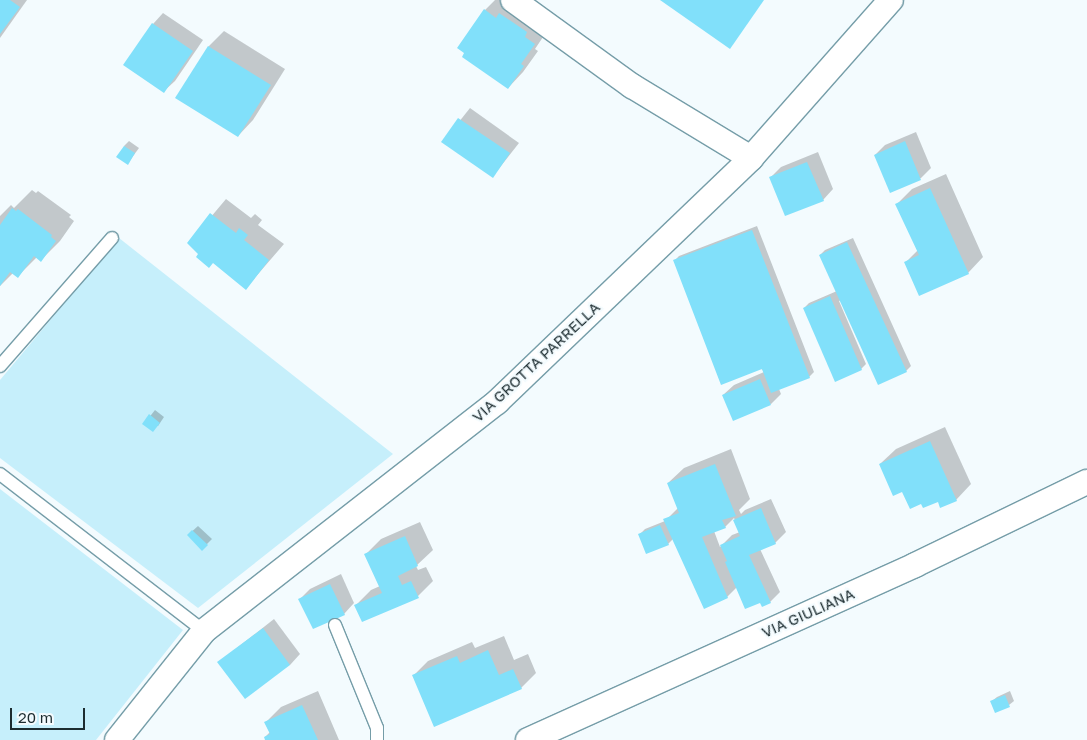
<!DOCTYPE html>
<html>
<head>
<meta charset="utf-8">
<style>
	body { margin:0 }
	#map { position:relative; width:1087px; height:740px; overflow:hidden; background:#f3fbfe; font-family:"Golos Text",sans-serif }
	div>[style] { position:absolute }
	.green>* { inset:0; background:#c6effb }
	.shadow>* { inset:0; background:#0003 }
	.building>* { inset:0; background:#81e0fa }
	.roads { filter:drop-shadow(1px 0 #759da8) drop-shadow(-1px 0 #759da8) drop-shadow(0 1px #759da8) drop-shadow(0 -1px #759da8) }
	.lane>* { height:12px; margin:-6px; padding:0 6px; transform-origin:6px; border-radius:6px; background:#fff }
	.street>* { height:24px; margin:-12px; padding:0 12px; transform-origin:12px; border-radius:12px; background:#fff }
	span { translate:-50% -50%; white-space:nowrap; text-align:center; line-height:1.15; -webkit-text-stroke:4.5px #f3fbfe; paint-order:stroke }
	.street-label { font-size:15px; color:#1c2c30 }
	.scale { position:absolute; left:10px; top:708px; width:75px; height:22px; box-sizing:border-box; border:2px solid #1c2c30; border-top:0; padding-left:6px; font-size:15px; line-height:18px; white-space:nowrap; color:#1c2c30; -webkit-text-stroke:4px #f3fbfe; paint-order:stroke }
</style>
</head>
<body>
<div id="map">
	<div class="green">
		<div style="clip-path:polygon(119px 238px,393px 454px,198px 608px,0 458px,0 380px)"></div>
		<div style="clip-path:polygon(0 489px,183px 630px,96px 740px,0 740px)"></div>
	</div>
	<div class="shadow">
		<div style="clip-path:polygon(0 0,27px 0,0 38px)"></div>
		<div style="clip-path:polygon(495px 0,507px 0,549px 28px,535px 49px,538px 51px,523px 72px,508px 88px,485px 10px)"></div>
		<div style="clip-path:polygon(163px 13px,203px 40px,175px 81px,164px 91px,125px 65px,153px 24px)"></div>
		<div style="clip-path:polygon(224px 31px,285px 69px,253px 120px,238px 136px,177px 98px,209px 46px)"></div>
		<div style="clip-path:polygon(470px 108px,519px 143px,493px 176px,443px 142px)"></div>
		<div style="clip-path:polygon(916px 132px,931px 168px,921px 178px,891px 192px,875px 155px,885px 145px)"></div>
		<div style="clip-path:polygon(129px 141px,139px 148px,128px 163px,124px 146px)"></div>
		<div style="clip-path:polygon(818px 152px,833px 189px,823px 200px,770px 178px,781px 167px)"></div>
		<div style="clip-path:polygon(946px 174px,983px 257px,968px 273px,906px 262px,918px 250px,897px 204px,912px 189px)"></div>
		<div style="clip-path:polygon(32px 190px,36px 193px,38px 191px,71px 215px,69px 217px,74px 221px,60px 241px,41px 260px,37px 257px,18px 276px,13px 273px,0 286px,0 216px,11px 205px,14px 208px)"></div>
		<div style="clip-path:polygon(226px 199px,251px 218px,255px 214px,262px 220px,258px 225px,284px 244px,246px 288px,189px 243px)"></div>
		<div style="clip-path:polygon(757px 226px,814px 372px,809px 377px,779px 389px,781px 394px,771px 404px,723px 395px,734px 385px,764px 372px,674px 261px,679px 256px)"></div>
		<div style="clip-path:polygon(853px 238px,911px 366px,906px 371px,841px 300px,839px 301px,866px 364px,861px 369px,804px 308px,809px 303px,837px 291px,820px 255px,825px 250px)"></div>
		<div style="clip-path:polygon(155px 410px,164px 417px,158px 426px,144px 424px)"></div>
		<div style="clip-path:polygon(945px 427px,971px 484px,956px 500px,922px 502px,903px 490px,880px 464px,896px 449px)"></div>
		<div style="clip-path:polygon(evenodd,731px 449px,750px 499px,739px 510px,741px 514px,745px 510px,771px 499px,786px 532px,775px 543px,760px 549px,780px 592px,770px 602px,760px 601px,737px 587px,727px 597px,673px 539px,668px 544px,640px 534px,645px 529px,665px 521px,678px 508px,668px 483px,684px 468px,731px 449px,734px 518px,740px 532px,732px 535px,720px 547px,714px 531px,725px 527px,734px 518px)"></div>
		<div style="clip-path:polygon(420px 522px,433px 550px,416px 566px,418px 570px,426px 567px,433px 581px,418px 596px,356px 605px,371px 590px,380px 586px,366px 554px,381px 539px)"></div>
		<div style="clip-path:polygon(198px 526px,212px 539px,202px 549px,188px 535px)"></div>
		<div style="clip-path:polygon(341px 574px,354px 603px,344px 614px,300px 599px,310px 589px)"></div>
		<div style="clip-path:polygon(274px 619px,300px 654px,290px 665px,219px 662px)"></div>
		<div style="clip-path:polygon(504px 636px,514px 660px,528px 654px,536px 673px,521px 688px,413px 676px,428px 661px,472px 642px,475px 648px)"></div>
		<div style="clip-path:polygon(318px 691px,339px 740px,266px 740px,265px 737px,270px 732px,266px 722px,281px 707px)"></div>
		<div style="clip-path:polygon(1010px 691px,1014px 701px,1009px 705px,992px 701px,997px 697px)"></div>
	</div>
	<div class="building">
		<div style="clip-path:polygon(0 0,10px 0,20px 7px,0 34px)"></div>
		<div style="clip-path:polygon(660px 0,764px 0,730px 49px)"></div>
		<div style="clip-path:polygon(484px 9px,496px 18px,499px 13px,527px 32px,525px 37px,535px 44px,521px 64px,524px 66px,508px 89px,462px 57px,464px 53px,457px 48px)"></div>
		<div style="clip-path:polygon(152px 23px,193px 51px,164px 93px,123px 65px)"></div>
		<div style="clip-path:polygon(208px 46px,271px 85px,238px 137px,175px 98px)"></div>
		<div style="clip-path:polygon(458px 118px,510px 153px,493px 178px,441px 142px)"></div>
		<div style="clip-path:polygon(905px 141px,921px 180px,890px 193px,874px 155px)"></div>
		<div style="clip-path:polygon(124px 146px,135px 153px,128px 165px,116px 157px)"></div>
		<div style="clip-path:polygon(807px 162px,824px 201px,785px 216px,769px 177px)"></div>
		<div style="clip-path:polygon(930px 188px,969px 274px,919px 296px,904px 262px,919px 255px,895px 204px)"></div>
		<div style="clip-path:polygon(12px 208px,16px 211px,18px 209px,52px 235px,51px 237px,56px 241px,41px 262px,34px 256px,18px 278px,10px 272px,0 286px,0 225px)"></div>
		<div style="clip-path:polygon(210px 213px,236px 233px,239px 228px,248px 235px,244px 240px,269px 260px,246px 290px,213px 263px,209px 268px,196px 257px,198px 254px,187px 243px)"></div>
		<div style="clip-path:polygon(752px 230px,810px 378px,771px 393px,762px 369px,721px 385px,673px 260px)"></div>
		<div style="clip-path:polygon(847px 242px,907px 372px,878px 385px,819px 255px)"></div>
		<div style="clip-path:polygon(830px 296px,862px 370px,835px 382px,803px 308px)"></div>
		<div style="clip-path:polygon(760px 379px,771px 405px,733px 421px,722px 395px)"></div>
		<div style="clip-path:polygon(149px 414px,160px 423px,153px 432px,142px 424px)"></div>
		<div style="clip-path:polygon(930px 441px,957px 501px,940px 508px,938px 502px,923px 508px,921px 504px,910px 509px,902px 492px,893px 496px,879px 464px)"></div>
		<div style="clip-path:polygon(715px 464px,736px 516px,722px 520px,726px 528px,702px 537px,728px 598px,704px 609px,663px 519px,679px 513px,667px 483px)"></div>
		<div style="clip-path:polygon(761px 508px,776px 544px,749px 555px,771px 603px,762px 607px,760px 603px,745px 609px,725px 562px,727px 561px,720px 545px,740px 536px,733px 520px)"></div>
		<div style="clip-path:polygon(660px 525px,669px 545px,646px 554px,638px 534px)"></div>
		<div style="clip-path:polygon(192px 530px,208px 545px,202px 551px,187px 535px)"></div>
		<div style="clip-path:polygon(405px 536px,418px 566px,398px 576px,402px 585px,411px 581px,419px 598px,362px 622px,354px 605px,382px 593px,364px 554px)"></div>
		<div style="clip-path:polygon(330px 584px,345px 615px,313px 629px,298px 599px)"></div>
		<div style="clip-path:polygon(263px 628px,290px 665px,245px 699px,217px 662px)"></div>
		<div style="clip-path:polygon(488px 650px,499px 675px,513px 669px,522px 689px,434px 727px,412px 675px,457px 656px,460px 663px)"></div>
		<div style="clip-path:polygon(1005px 695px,1010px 707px,995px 713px,990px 701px)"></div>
		<div style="clip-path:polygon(302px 705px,318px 740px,265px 740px,264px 737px,270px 734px,264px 722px)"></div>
	</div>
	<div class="roads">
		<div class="lane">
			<div style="left:0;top:366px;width:170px;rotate:-48.8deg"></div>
			<div style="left:0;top:474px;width:257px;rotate:37.6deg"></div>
			<div style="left:335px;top:625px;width:111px;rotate:67.8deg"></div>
			<div style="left:377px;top:728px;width:12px;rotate:90deg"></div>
		</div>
		<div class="street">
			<div style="left:513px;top:0;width:147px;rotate:35.9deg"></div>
			<div style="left:632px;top:86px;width:139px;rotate:31.2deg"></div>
			<div style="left:117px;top:740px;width:139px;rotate:-51.4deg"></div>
			<div style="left:204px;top:631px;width:372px;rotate:-38deg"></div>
			<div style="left:497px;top:402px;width:352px;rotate:-43.8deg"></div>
			<div style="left:751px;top:158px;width:211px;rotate:-48.5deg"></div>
			<div style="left:528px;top:740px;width:425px;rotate:-24.3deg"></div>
			<div style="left:915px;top:565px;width:191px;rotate:-25.8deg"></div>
		</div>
	</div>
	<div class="street-label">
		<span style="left:536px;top:362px;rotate:-43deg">VIA GROTTA PARRELLA</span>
		<span style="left:808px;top:613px;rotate:-24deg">VIA GIULIANA</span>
	</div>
	<div class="scale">20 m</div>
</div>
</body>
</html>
